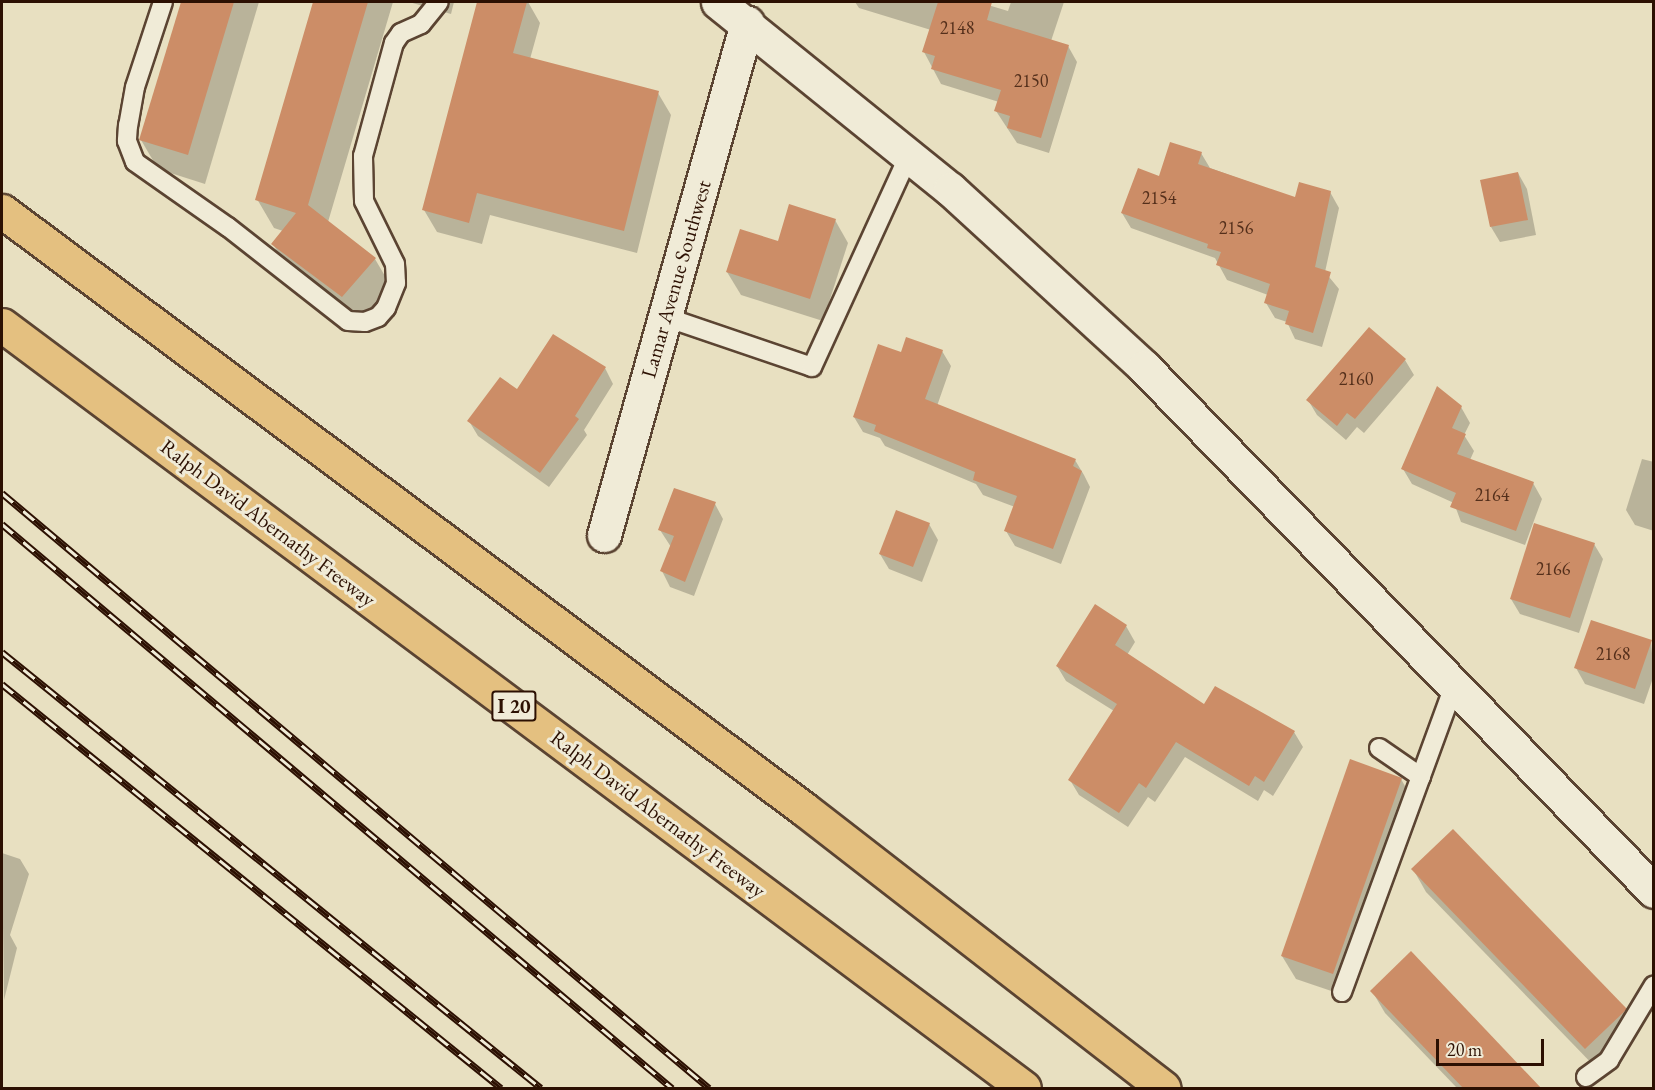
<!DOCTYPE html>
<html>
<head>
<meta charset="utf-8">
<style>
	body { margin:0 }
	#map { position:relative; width:1655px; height:1090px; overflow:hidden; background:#e8e0c1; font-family:"EB Garamond",serif }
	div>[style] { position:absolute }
	.shadow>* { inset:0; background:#0003 }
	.building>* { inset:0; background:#cc8d67 }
	.roads { filter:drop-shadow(2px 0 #5b4432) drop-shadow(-2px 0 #5b4432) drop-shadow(0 2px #5b4432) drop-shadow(0 -2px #5b4432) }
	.lane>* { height:18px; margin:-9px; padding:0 9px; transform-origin:9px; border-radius:9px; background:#f0ebd7 }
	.street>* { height:33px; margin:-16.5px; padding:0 16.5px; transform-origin:16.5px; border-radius:16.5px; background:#f0ebd7 }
	.secondary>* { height:33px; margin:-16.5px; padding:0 16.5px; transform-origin:16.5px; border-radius:16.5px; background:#f0ebd7 }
	.highway>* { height:33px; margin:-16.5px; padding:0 16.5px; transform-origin:16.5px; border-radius:16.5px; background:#e4c080 }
	.rail>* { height:7px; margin-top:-3.5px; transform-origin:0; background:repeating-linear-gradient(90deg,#f0ebd7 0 14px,#2c1002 0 28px); box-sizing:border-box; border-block:2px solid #2c1002 }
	span { translate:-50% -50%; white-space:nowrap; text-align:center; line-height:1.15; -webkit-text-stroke:6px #f0ebd7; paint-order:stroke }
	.number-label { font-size:18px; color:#542f1b }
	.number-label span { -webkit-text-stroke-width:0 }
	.shield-label span { padding:2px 4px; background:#f0ebd7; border:2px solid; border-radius:4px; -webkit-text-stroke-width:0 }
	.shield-label { font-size:20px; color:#2c1002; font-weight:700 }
	.street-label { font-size:21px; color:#2c1002 }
	.frame { position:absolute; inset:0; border:3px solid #2c1002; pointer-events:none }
	.scale { position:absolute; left:1436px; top:1039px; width:108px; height:27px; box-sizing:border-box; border:3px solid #2c1002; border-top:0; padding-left:8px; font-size:18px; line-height:21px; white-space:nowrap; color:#2c1002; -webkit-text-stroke:4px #f0ebd7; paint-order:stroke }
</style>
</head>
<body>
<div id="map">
	<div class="shadow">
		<div style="clip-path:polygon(183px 2px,259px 2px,205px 184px,158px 169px,141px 140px)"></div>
		<div style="clip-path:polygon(315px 2px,393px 2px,328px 222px,375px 259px,392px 288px,360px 325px,290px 273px,273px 244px,283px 231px,274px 228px,257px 199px)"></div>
		<div style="clip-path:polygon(409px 2px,454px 2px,451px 14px)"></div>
		<div style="clip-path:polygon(478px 2px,528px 2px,540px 23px,530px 59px,658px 93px,671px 115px,637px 253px,490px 215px,482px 244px,437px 232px,424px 210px)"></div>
		<div style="clip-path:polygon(855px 2px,978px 2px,1008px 11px,1011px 2px,1064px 2px,1051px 41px,1068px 46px,1077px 62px,1049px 153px,1017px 143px,996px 111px,999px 102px,941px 84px,924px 52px,931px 30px,859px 8px)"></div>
		<div style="clip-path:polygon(1201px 153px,1210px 168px,1296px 199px,1330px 192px,1339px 208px,1325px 272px,1339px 289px,1322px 347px,1295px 339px,1287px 322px,1275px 318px,1266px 303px,1268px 295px,1227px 280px,1215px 258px,1131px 228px,1122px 213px,1160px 178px)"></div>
		<div style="clip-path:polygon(1518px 173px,1527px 189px,1536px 235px,1500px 242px,1491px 227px)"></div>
		<div style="clip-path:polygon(835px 220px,848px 243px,823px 321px,741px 295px,727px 272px,779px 243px)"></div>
		<div style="clip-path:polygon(942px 351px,951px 366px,937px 406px,1075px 460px,1084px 475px,1090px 487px,1061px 564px,1015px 546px,1006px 531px,1015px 507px,983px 495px,976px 484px,885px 446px,880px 438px,863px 432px,854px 417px,902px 354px)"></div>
		<div style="clip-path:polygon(1405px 360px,1414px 375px,1364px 433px,1357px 427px,1346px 440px,1317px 415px,1308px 400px)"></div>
		<div style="clip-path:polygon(605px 368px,613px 384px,584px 430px,587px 435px,549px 487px,478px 436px,469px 421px,518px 391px)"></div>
		<div style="clip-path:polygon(1461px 407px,1470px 423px,1464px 435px,1474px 451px,1470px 460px,1533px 483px,1542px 499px,1525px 545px,1461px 522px,1454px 503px,1412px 484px,1403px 469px)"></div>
		<div style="clip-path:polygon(1642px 459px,1654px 462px,1654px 531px,1635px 525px,1626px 510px)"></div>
		<div style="clip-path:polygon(715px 504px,723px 519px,694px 596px,670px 587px,662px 571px,671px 547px,660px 530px)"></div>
		<div style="clip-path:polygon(929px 524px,938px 540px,922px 582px,889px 569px,880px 554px)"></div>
		<div style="clip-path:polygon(1594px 544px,1603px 559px,1579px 633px,1520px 614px,1511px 599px)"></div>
		<div style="clip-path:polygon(1126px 626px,1135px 642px,1127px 655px,1204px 706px,1294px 732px,1303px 747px,1273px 796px,1264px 790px,1258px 801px,1185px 757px,1155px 802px,1148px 797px,1128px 827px,1079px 795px,1070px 780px,1114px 711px,1066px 681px,1057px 666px)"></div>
		<div style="clip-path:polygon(1651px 642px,1654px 675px,1644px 704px,1585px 684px,1576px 668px)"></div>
		<div style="clip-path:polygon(1401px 779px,1414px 802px,1346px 996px,1296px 979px,1282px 956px)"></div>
		<div style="clip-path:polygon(2px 853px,20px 859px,29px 874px,10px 935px,17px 948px,4px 1000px)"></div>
		<div style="clip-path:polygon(1413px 869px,1624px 1012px,1637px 1034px,1599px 1071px,1426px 892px)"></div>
		<div style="clip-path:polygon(1372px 991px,1540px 1088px,1457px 1088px,1385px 1013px)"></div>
	</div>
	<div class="building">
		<div style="clip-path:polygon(181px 2px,234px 2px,188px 155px,139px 140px)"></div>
		<div style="clip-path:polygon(313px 2px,368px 2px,308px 205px,376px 258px,342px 297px,271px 244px,296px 213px,255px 200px)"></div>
		<div style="clip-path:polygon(477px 2px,527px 2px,513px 53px,659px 91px,624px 231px,477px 193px,469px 223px,422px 210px)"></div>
		<div style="clip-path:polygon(938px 2px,992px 2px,987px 20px,1069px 45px,1041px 138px,1007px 128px,1010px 116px,994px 111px,1001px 90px,931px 69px,935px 56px,922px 52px)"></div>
		<div style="clip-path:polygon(1170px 142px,1202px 152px,1198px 164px,1295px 197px,1299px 182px,1331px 191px,1315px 267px,1331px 272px,1313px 333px,1285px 324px,1289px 311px,1264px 303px,1270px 284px,1216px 265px,1221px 252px,1207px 248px,1208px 244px,1121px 213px,1138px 168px,1159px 176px)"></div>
		<div style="clip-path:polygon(1518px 172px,1528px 220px,1490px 227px,1480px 180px)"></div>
		<div style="clip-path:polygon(789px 204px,836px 219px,810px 299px,726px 272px,740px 229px,778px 241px)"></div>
		<div style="clip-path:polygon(1369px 327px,1406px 359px,1355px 419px,1347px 413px,1337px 426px,1306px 400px)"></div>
		<div style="clip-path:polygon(553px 334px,606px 367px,575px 416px,579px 419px,540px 473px,467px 421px,500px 377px,517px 389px)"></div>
		<div style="clip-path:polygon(906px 337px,943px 350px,925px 399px,1076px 459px,1073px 466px,1082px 471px,1053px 549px,1004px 531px,1017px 496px,973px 480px,975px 472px,874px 431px,876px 425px,853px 417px,878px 344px,901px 352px)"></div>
		<div style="clip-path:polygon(1437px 386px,1462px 406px,1452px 428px,1466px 434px,1457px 454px,1534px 482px,1516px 531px,1450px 507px,1456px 493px,1401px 469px)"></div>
		<div style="clip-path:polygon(674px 488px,716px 502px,685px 582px,660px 571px,674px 536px,658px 530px)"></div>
		<div style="clip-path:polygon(896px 510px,930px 523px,913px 567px,879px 554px)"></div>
		<div style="clip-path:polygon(1534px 523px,1595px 543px,1570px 618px,1510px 599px)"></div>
		<div style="clip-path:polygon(1095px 604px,1127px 625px,1115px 645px,1204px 704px,1215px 686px,1295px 731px,1264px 782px,1255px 776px,1249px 786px,1176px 742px,1146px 788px,1139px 783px,1119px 813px,1068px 780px,1117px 704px,1056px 666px)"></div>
		<div style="clip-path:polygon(1591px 620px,1652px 640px,1635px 689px,1574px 668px)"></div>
		<div style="clip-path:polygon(1350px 759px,1402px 778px,1333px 974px,1281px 956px)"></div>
		<div style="clip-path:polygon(1453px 829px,1627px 1009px,1585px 1049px,1411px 869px)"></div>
		<div style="clip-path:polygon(1411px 951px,1542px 1089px,1464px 1089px,1370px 991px)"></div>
	</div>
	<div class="roads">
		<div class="lane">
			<div style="left:163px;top:2px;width:89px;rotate:108.2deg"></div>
			<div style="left:135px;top:87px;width:39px;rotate:100deg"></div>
			<div style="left:128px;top:125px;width:16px;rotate:94deg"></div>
			<div style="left:127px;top:141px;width:22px;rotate:69deg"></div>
			<div style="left:135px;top:162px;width:113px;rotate:35deg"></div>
			<div style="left:228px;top:227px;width:152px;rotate:38.1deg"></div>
			<div style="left:348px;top:321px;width:17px;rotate:3deg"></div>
			<div style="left:365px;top:322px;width:14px;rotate:-21deg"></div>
			<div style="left:378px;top:317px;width:12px;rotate:-48deg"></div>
			<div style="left:386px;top:308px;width:27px;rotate:-68deg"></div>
			<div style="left:396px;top:283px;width:19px;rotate:-93deg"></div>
			<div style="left:395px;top:264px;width:70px;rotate:-116.2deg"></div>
			<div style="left:364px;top:201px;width:45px;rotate:-91.3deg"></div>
			<div style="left:363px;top:156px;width:117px;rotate:-74.7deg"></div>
			<div style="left:394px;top:43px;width:12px;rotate:-55deg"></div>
			<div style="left:401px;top:33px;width:22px;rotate:-24deg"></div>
			<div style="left:421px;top:24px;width:28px;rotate:-51deg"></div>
			<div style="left:665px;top:317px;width:155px;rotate:18.8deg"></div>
			<div style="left:812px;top:367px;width:231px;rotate:-65.4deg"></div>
			<div style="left:1379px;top:748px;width:51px;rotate:34.6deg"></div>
			<div style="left:1342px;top:992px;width:328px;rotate:-69.9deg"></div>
			<div style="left:1586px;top:1077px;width:29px;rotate:-36deg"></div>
			<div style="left:1609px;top:1060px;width:87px;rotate:-59deg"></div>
		</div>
		<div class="street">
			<div style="left:604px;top:535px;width:532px;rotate:-74.4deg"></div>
		</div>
		<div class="secondary">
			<div style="left:718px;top:2px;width:298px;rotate:38.9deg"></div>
			<div style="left:950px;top:189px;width:263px;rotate:42.5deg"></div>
			<div style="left:1144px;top:367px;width:731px;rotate:45.78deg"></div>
		</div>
		<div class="highway">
			<div style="left:2px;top:211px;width:1000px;rotate:36.71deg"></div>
			<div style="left:804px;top:809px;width:455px;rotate:37.8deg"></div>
			<div style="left:2px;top:325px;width:1275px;rotate:36.74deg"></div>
		</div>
	</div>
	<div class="rail">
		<div style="left:2px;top:493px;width:924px;rotate:40.08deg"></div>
		<div style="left:2px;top:524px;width:876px;rotate:40.09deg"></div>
		<div style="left:2px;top:652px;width:693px;rotate:38.97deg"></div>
		<div style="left:2px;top:684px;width:642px;rotate:38.99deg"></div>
	</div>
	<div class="number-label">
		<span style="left:957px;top:28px">2148</span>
		<span style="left:1031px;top:81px">2150</span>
		<span style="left:1159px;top:198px">2154</span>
		<span style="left:1236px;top:228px">2156</span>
		<span style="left:1356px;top:379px">2160</span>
		<span style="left:1492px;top:495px">2164</span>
		<span style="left:1553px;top:569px">2166</span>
		<span style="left:1613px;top:654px">2168</span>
	</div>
	<div class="shield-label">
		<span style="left:514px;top:706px">I 20</span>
	</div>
	<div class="street-label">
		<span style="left:676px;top:279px;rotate:-74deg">Lamar Avenue Southwest</span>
		<span style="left:268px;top:523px;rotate:37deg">Ralph David Abernathy Freeway</span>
		<span style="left:658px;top:814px;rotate:37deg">Ralph David Abernathy Freeway</span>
	</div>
	<div class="frame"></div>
	<div class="scale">20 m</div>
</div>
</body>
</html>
